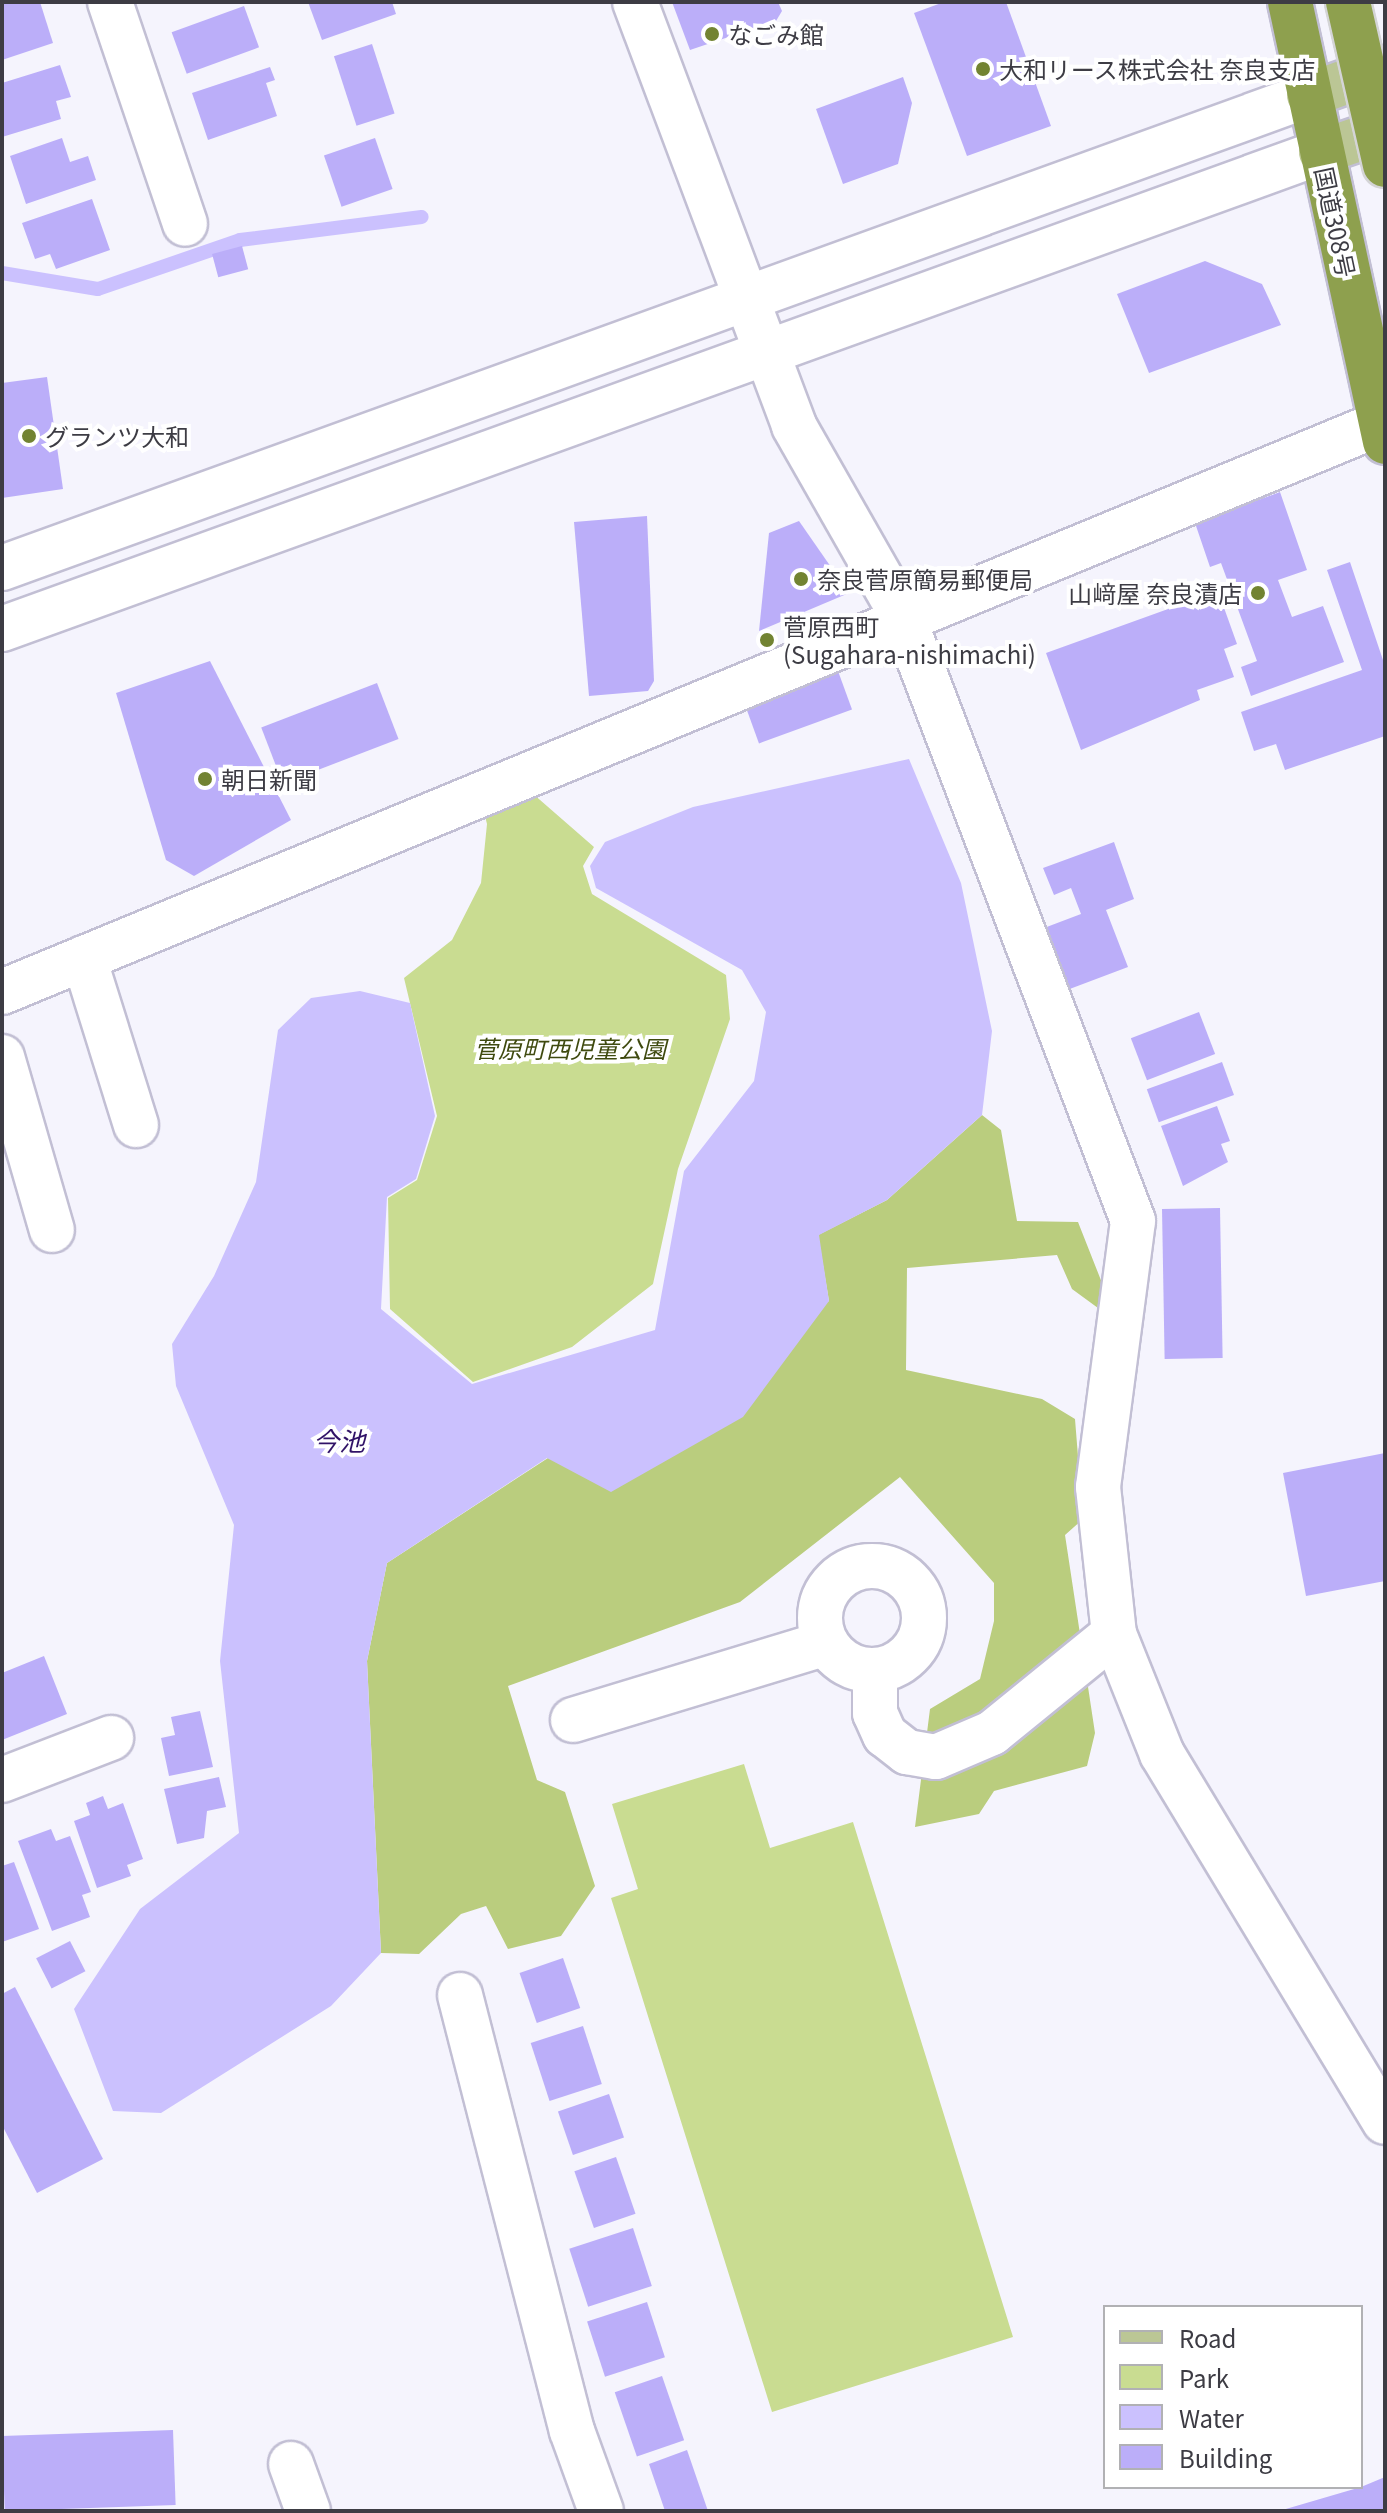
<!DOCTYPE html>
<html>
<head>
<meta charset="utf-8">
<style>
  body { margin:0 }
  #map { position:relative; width:1387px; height:2513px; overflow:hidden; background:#f5f4fd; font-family:Georgia,"Noto Sans JP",serif }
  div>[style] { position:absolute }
  .green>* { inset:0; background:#c9dc91 }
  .forest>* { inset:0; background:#bacd7e }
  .water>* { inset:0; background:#cbc1fe }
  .stream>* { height:14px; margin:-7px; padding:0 7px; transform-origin:7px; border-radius:7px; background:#cbc1fe }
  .building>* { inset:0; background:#bbaef9; transform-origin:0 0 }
  .roads { filter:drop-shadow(2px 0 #c2bfd4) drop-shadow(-2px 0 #c2bfd4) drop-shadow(0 2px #c2bfd4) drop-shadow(0 -2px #c2bfd4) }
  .minor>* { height:44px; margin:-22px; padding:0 22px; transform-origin:22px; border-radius:22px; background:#fff }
  .minor>.ring { margin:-22px; padding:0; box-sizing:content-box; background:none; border:44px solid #fff; border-radius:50% }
  .major>* { height:44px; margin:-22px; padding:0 22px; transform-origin:22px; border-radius:22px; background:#bbc695 }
  .highway>* { height:44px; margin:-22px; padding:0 22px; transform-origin:22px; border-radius:22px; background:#8ea04e }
  .bridges { filter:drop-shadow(2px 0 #d4d4d6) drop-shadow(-2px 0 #d4d4d6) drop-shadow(0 2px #d4d4d6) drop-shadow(0 -2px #d4d4d6) }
  .highway-bridge>* { height:44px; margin:-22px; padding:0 22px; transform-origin:22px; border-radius:22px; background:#8ea04e }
  .dots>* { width:22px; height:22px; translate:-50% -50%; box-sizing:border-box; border:4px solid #fff; border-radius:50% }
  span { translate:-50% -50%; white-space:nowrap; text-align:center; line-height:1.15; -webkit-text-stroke:8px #fff; paint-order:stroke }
  .poi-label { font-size:24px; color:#3d3c44 }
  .left { translate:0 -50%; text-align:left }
  .right { translate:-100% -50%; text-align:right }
  .street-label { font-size:24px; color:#3d3c44 }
  .park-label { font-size:24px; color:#3f4a0f; font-style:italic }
  .water-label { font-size:26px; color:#301267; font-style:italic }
  .frame { position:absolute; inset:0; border:4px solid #3d3c44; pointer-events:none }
  .legend { position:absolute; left:1103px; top:2305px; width:260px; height:184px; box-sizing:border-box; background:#fff; border:2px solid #b1b1b4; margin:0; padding:10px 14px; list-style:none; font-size:24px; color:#3d3c44 }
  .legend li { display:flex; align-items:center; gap:16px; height:40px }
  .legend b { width:40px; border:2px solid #b1b1b4 }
</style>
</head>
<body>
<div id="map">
  <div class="green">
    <i style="clip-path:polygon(524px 786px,594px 847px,583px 866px,592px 894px,726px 975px,730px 1019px,678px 1169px,653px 1284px,572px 1347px,473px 1382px,390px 1309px,388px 1198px,417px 1180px,437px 1116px,404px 978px,452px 940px,481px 883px,487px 824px,481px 800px)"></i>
    <i style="clip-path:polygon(744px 1764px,770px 1848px,853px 1822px,1013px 2337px,772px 2412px,611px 1898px,638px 1889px,612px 1804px)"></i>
  </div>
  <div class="forest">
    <i style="clip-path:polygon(982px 1115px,1001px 1130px,1017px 1221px,1078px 1222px,1106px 1293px,1098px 1308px,1072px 1289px,1057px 1255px,907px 1268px,906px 1370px,1042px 1399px,1075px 1419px,1083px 1519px,1065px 1535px,1095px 1733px,1087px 1766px,994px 1791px,979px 1814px,915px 1827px,930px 1709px,980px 1679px,994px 1621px,994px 1583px,900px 1477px,740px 1602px,508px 1686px,537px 1780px,565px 1792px,595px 1886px,561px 1936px,508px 1949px,486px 1906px,461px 1914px,419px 1954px,381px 1953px,367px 1661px,387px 1563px,548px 1458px,829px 1301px,818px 1235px,887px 1200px)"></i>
  </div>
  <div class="water">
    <i style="clip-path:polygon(909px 759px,961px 883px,992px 1031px,982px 1115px,887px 1200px,819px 1235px,829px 1301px,743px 1417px,611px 1492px,547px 1458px,387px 1563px,367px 1661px,381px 1953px,331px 2006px,161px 2113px,113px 2111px,74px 2009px,140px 1909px,239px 1833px,220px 1661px,234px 1525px,176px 1386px,172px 1344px,214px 1276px,256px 1182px,278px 1030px,311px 998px,360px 991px,410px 1003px,435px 1116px,416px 1179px,387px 1197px,381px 1309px,472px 1384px,655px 1330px,684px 1171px,754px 1081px,766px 1012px,742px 970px,596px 888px,590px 866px,605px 842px,693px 807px)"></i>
  </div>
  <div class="stream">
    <i style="left:2px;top:273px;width:97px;rotate:9.5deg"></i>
    <i style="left:98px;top:289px;width:150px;rotate:-19deg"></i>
    <i style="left:240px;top:240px;width:183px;rotate:-7.2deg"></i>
  </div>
  <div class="building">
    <i style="clip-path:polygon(40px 2px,53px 43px,2px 60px,2px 4px)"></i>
    <i style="clip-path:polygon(308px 2px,392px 2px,396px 14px,322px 40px)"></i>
    <i style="clip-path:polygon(672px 2px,778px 2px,782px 11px,776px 21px,690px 50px)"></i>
    <i style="clip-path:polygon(944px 2px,1006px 2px,1051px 126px,967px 156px,914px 13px)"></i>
    <i style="left:244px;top:6px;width:44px;height:77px;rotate:70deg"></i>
    <i style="left:372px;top:44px;width:73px;height:40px;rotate:72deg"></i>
    <i style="clip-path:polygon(60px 65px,71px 97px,56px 101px,61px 119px,2px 137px,2px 83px)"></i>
    <i style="clip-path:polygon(270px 67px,275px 80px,266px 83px,277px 116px,208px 140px,192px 93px)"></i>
    <i style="clip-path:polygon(903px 77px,912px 103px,898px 164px,843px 184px,816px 109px)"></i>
    <i style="clip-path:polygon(62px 138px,70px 162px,88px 156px,96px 180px,26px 204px,10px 156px)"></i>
    <i style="left:375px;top:138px;width:54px;height:54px;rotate:71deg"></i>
    <i style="clip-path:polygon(92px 199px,110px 250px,56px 269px,50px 254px,35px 259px,22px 223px)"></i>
    <i style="left:242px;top:246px;width:24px;height:31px;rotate:75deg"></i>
    <i style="clip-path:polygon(1205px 261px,1262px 284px,1281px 325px,1149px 373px,1117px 294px)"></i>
    <i style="clip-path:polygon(47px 377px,63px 489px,2px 498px,2px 383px)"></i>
    <i style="clip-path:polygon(1280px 492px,1307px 570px,1278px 580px,1292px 617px,1323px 606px,1344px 662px,1251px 696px,1241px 667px,1257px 661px,1221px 563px,1210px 567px,1195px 523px)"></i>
    <i style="clip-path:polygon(647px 516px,654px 681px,648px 691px,589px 696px,574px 522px)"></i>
    <i style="clip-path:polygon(799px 521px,849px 593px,759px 631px,769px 533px)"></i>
    <i style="clip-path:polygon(1350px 562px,1385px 666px,1385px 736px,1285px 770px,1276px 744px,1254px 751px,1241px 712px,1362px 670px,1327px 570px)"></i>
    <i style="clip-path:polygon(1218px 591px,1237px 644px,1224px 649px,1234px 677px,1197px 690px,1200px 700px,1081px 750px,1046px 653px)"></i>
    <i style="clip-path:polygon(210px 661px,291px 820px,194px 876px,166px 860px,116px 693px)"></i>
    <i style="left:838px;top:671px;width:41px;height:99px;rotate:70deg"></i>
    <i style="left:377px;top:683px;width:60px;height:124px;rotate:69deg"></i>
    <i style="clip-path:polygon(1114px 842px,1134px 899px,1106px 910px,1128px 967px,1067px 990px,1044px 928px,1081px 914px,1071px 888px,1054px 895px,1043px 868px)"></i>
    <i style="left:1199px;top:1012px;width:45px;height:73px;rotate:69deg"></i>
    <i style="left:1222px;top:1062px;width:35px;height:80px;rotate:70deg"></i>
    <i style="clip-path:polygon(1217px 1106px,1230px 1141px,1221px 1144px,1228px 1162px,1183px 1186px,1161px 1126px)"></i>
    <i style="left:1220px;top:1208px;width:150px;height:58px;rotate:89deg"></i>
    <i style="clip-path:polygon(1385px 1453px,1385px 1581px,1306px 1596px,1283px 1473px)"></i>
    <i style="clip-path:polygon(44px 1656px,67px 1714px,2px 1740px,2px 1673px)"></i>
    <i style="clip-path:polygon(200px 1711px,213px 1767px,169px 1776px,161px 1738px,175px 1735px,171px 1717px)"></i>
    <i style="clip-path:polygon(219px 1777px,226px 1807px,207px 1811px,204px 1838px,177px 1844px,164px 1789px)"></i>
    <i style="clip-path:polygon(103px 1796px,108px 1809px,123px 1803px,143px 1859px,127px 1865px,131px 1876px,97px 1888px,74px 1821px,90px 1815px,86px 1803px)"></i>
    <i style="clip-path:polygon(51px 1829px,56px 1841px,70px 1836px,91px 1892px,82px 1895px,90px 1917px,52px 1931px,18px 1841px)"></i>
    <i style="clip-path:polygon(14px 1862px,39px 1929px,2px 1942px,2px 1866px)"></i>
    <i style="left:70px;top:1941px;width:34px;height:38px;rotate:63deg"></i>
    <i style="left:563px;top:1958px;width:53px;height:46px;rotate:71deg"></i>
    <i style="clip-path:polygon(15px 1987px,103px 2159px,37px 2193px,2px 2125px,2px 1994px)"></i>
    <i style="left:583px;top:2026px;width:61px;height:55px;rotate:72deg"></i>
    <i style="left:609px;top:2094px;width:46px;height:54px;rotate:71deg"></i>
    <i style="left:616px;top:2157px;width:60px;height:44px;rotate:71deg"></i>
    <i style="left:633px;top:2228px;width:61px;height:67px;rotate:72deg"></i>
    <i style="left:647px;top:2302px;width:58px;height:63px;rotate:72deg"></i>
    <i style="left:662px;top:2376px;width:68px;height:50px;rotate:71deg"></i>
    <i style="left:173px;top:2430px;width:75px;height:171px;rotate:88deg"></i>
    <i style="clip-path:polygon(687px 2450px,708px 2511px,665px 2511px,649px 2464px)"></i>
    <i style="clip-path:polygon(1385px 2477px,1385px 2511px,1279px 2511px,1361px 2487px)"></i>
  </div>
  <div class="roads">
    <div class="minor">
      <i style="left:110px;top:2px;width:234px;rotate:71.3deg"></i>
      <i style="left:635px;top:2px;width:453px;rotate:69.4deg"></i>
      <i style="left:794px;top:426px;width:220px;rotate:60.3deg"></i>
      <i style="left:903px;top:617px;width:646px;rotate:69.15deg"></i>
      <i style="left:1133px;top:1221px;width:268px;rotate:97.5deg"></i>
      <i style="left:1098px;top:1487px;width:148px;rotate:83.8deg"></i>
      <i style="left:1114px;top:1634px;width:129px;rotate:68.2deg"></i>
      <i style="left:1162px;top:1754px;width:430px;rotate:58.8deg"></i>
      <i style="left:2px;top:568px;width:1390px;rotate:-19.9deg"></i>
      <i style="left:2px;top:629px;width:1403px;rotate:-19.88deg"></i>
      <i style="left:84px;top:958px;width:175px;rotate:72.7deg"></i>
      <i style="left:2px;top:992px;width:1492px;rotate:-22.42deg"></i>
      <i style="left:2px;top:1057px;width:180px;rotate:73.9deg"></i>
      <i class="ring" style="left:820px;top:1566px;width:60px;height:60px"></i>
      <i style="left:875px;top:1671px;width:42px;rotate:90deg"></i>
      <i style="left:875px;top:1713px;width:24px;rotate:66deg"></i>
      <i style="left:885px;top:1735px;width:28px;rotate:38deg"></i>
      <i style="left:907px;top:1752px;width:29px;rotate:10deg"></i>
      <i style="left:936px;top:1757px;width:61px;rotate:-23.2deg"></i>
      <i style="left:992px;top:1733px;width:157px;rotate:-39.1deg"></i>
      <i style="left:573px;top:1720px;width:264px;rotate:-16.9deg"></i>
      <i style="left:2px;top:1780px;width:117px;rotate:-21.1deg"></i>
      <i style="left:460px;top:1995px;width:450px;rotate:75.6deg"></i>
      <i style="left:572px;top:2431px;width:85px;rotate:70.1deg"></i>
      <i style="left:291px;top:2464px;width:50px;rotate:70.1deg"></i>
    </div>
    <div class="major">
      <i style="left:1309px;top:95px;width:81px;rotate:-19.6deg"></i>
      <i style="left:1321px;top:152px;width:68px;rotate:-19deg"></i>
    </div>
    <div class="highway">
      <i style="left:1290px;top:2px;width:450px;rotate:77.8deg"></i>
    </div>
  </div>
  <div class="bridges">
    <div class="highway-bridge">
      <i style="left:1348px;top:2px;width:167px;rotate:77.2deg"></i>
    </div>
  </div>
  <div class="dots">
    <i style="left:712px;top:34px;background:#728332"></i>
    <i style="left:983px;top:69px;background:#728332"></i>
    <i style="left:29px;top:436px;background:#728332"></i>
    <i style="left:801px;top:579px;background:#728332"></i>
    <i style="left:1258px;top:593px;background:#728332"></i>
    <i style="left:767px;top:640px;background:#728332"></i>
    <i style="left:205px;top:779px;background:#728332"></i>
  </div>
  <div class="poi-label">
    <span class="left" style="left:728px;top:34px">なごみ館</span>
    <span class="left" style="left:999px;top:69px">大和リース株式会社 奈良支店</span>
    <span class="left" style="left:45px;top:436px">グランツ大和</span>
    <span class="left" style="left:817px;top:579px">奈良菅原簡易郵便局</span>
    <span class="right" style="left:1242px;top:593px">山﨑屋 奈良漬店</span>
    <span class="left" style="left:783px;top:640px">菅原西町<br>(Sugahara-nishimachi)</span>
    <span class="left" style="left:221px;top:779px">朝日新聞</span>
  </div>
  <div class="street-label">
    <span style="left:1336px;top:222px;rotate:78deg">国道308号</span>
  </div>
  <div class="park-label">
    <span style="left:570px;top:1048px">菅原町西児童公園</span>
  </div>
  <div class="water-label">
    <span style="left:339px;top:1440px">今池</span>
  </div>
  <div class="frame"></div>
  <ul class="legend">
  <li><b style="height:10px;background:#bbc695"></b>Road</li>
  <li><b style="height:22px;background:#c9dc91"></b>Park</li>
  <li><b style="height:22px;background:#cbc1fe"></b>Water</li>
  <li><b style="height:22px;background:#bbaef9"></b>Building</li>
  </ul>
</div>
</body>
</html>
